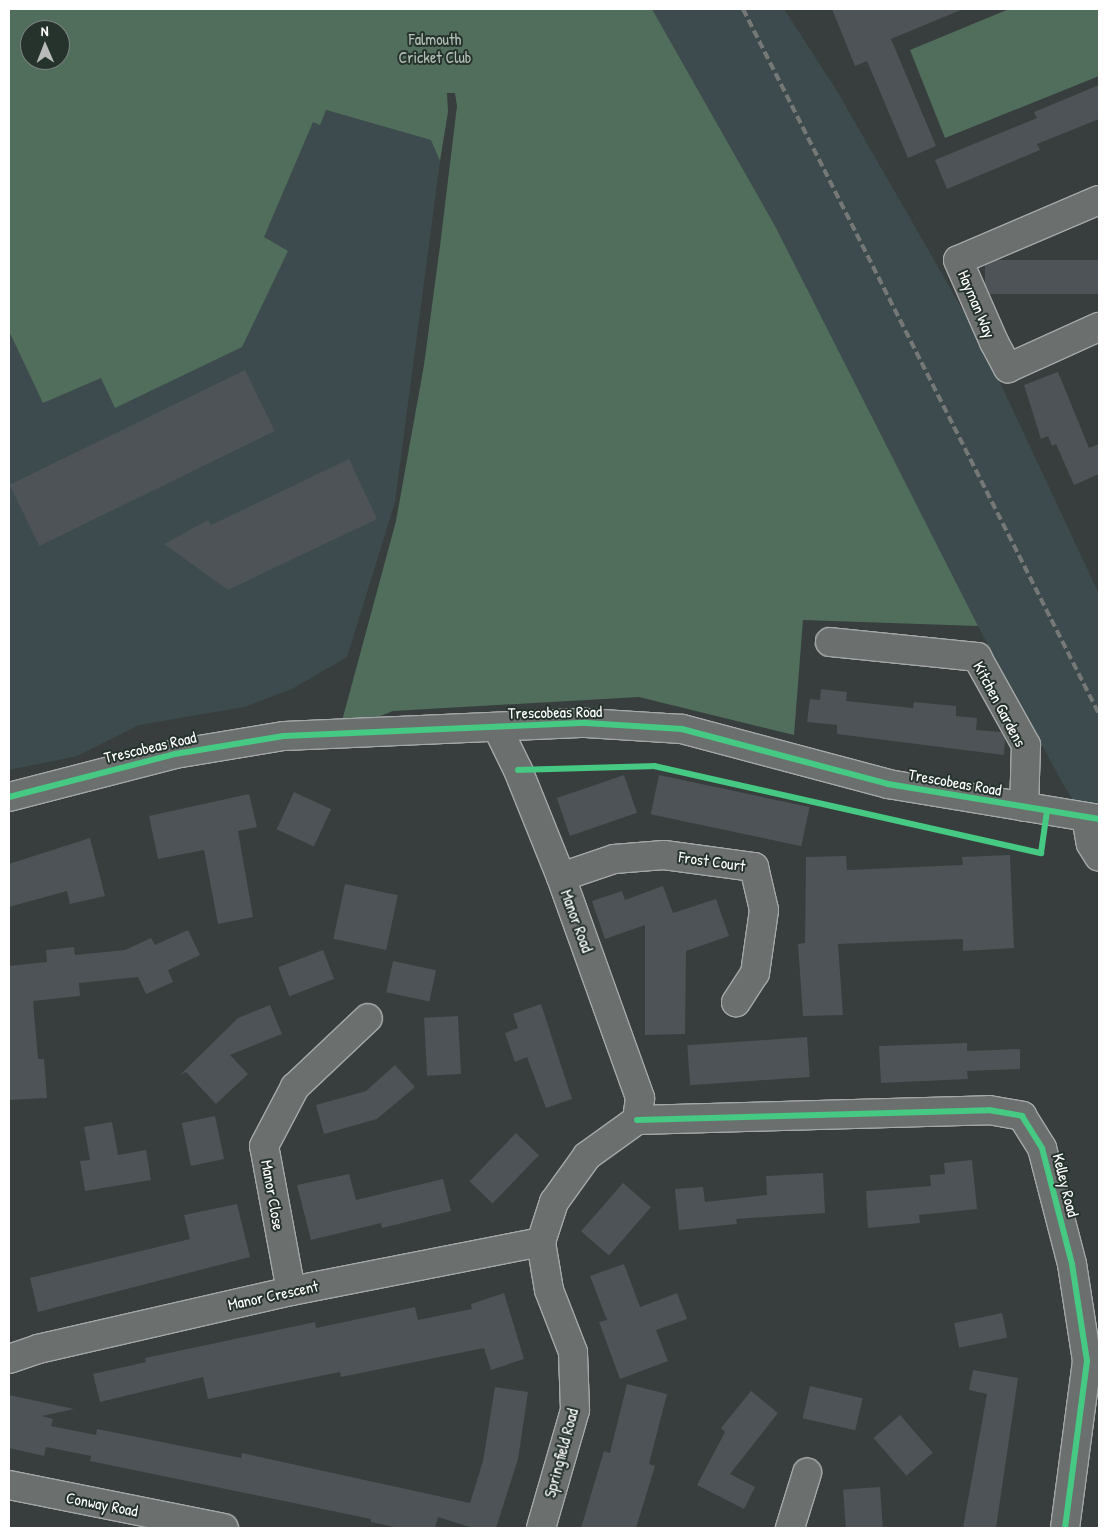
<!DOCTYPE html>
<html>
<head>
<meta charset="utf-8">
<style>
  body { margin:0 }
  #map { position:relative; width:1108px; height:1537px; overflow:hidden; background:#383e3e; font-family:"Patrick Hand",sans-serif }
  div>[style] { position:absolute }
  .built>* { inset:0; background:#3d4b4e }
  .green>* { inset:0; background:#506e5b }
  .building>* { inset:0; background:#4d5356; transform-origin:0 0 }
  .roads { filter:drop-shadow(1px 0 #a5a8a8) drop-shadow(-1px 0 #a5a8a8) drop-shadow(0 1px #a5a8a8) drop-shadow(0 -1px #a5a8a8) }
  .minor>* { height:28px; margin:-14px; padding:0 14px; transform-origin:14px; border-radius:14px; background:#6b6f6e }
  .rail>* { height:4px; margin-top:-2px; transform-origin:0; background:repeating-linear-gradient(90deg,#757877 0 8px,transparent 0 12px) }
  .cycleway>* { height:6px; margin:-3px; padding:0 3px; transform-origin:3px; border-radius:3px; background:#46c982 }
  span { translate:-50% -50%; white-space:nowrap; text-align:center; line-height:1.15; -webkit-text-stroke:4px #26332d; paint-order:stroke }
  .park-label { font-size:16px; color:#b2c1b7 }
  .street-label { font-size:16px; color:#fff }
  .frame { position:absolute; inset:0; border:10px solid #fff; pointer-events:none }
  .north { position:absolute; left:20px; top:20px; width:50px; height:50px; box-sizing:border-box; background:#26332d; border:1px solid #7d8581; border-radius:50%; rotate:359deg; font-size:14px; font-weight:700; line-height:20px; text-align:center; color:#fff }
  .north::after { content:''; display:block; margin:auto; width:18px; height:22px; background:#b9bbbb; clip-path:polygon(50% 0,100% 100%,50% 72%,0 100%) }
</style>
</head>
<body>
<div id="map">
  <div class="built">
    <i style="clip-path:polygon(evenodd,9px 9px,325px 110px,432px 140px,440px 161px,395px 502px,347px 657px,292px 689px,244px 707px,139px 725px,77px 756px,9px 770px,9px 9px,30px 30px,60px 30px,60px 60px,30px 60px,30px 30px)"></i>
    <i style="clip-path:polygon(652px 9px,784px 9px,837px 91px,981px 342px,1099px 594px,1099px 842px,1063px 784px,866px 418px,775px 226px)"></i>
  </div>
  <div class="green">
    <i style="clip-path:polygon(evenodd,9px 9px,652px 9px,775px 226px,978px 626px,803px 620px,794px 735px,639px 697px,393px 711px,339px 732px,396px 521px,424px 365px,440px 246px,457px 106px,455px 93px,447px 93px,448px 112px,440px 161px,431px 140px,326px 110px,320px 125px,313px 122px,264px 237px,288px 251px,242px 347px,115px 408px,101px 378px,43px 403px,9px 331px,9px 9px,30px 30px,60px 30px,60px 60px,30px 60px,30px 30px)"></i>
    <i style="clip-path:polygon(1009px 9px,1099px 9px,1099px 76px,945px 138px,910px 50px)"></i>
  </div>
  <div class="building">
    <i style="clip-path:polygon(832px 9px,963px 9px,891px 39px,936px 146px,908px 158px,867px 61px,855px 66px)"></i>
    <i style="clip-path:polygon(1099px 85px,1099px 119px,1037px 144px,1040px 150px,947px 189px,935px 160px,1037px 118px,1034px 112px)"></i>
    <i style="left:1099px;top:260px;width:34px;height:114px;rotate:90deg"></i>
    <i style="left:245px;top:370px;width:68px;height:262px;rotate:64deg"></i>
    <i style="clip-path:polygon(1058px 372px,1089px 448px,1099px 444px,1099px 474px,1074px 485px,1056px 444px,1052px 446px,1048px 436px,1041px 439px,1024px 385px)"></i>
    <i style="clip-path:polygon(349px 459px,377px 519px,228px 590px,164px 544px,208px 520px,211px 525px)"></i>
    <i style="clip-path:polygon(821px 689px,847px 692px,846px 701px,913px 708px,914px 702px,956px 706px,956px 716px,977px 718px,976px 730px,1001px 732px,1005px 740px,1004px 755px,837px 734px,837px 725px,807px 722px,810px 699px,820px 700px)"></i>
    <i style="left:624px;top:775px;width:40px;height:71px;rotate:71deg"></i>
    <i style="left:659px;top:775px;width:154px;height:40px;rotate:12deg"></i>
    <i style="left:294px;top:792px;width:41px;height:41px;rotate:25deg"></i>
    <i style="clip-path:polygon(249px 794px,257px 827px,238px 831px,253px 917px,218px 924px,204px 850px,158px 859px,149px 816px)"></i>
    <i style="clip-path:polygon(90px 838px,105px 896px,70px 904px,67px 891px,9px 907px,9px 864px)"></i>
    <i style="clip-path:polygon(1010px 855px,1014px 948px,963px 951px,963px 939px,838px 944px,843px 1015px,803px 1016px,798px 944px,805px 943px,806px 857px,846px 856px,847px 870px,963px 865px,962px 857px)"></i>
    <i style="left:345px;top:884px;width:54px;height:56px;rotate:12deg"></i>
    <i style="clip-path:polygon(663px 886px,673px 913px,716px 899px,729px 936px,686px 951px,685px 1034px,645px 1035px,645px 925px,605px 939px,592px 901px,622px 891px,625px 900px)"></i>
    <i style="clip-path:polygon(188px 930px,200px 955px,168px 970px,173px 982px,146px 994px,138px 977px,79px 983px,80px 996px,33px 1001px,38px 1059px,44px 1059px,47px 1098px,9px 1100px,9px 966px,47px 962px,46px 950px,74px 947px,75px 955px,125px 950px,151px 938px,155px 945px)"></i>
    <i style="left:323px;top:950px;width:31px;height:48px;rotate:69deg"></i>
    <i style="left:393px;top:961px;width:44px;height:32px;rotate:12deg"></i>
    <i style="clip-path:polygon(541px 1004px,572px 1099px,546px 1108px,527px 1057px,515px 1062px,505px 1033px,518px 1028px,513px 1014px)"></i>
    <i style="clip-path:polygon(270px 1005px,282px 1034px,230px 1055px,248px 1074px,216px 1104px,186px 1072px,180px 1075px,238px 1018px)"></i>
    <i style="left:458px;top:1016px;width:58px;height:34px;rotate:87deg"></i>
    <i style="left:807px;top:1037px;width:40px;height:120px;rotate:86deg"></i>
    <i style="clip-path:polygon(967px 1043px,967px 1051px,1020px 1049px,1020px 1069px,967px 1071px,968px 1079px,881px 1083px,879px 1046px)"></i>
    <i style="clip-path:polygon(395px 1065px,415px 1087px,377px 1119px,324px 1134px,316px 1105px,366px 1091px)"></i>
    <i style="left:215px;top:1116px;width:44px;height:34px;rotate:78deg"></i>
    <i style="clip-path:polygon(112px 1122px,118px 1155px,146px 1150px,151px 1180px,85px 1191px,80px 1161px,90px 1160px,84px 1127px)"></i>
    <i style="left:516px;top:1133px;width:32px;height:67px;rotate:44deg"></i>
    <i style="clip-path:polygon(972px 1160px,977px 1209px,919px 1215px,920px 1223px,868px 1228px,866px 1191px,931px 1186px,930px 1175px,945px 1174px,944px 1163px)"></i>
    <i style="clip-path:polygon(823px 1173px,825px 1213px,736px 1219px,737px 1224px,679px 1230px,675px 1189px,703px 1187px,705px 1202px,767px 1195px,766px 1176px)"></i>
    <i style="clip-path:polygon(349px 1174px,356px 1200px,443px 1179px,451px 1211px,382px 1228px,381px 1223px,311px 1240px,297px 1185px)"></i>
    <i style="left:623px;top:1183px;width:37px;height:64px;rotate:41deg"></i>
    <i style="clip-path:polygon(237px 1204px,250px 1257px,38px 1312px,30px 1278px,190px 1239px,184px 1215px)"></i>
    <i style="clip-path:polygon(624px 1264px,640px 1307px,677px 1293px,687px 1319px,656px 1330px,668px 1361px,620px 1379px,599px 1322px,607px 1320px,590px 1276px)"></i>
    <i style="clip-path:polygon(504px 1293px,524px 1359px,491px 1370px,484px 1348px,341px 1377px,340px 1372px,208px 1399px,203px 1377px,100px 1402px,93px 1374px,146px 1362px,145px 1358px,315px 1322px,316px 1328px,415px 1307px,418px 1320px,472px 1309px,471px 1304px)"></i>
    <i style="left:1002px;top:1313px;width:25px;height:49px;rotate:78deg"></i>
    <i style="clip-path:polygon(973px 1370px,1018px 1378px,996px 1528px,963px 1528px,987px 1394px,969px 1390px)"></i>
    <i style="clip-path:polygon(627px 1384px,667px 1394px,649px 1464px,655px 1466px,636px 1528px,581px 1528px,604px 1451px,610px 1453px)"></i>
    <i style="left:810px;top:1386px;width:54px;height:33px;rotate:13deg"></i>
    <i style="clip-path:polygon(495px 1387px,528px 1392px,518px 1459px,496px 1528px,473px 1528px,438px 1517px,435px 1528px,399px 1528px,371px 1522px,371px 1519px,90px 1461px,91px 1456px,46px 1447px,44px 1456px,9px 1448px,9px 1395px,74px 1409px,42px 1416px,53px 1419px,51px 1426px,96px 1435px,97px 1429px,241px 1458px,242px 1453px,470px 1503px,483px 1461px)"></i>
    <i style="clip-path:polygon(751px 1391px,778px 1413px,730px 1474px,755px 1487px,744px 1509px,697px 1485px,725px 1432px,721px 1428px)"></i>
    <i style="left:900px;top:1415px;width:50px;height:35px;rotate:49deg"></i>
    <i style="left:880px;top:1487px;width:41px;height:37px;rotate:86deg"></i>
  </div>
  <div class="roads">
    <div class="minor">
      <i style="left:1099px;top:200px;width:153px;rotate:156.9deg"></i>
      <i style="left:958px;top:260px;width:90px;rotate:66.3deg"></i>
      <i style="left:994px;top:342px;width:30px;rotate:62deg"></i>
      <i style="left:1008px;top:368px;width:100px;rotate:-24.3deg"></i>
      <i style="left:830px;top:642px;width:148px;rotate:5.8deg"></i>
      <i style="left:977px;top:657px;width:101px;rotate:60.9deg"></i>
      <i style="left:1026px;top:745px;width:62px;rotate:91.8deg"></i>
      <i style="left:497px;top:727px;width:48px;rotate:64deg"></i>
      <i style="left:518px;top:770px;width:115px;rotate:68.1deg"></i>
      <i style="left:561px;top:877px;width:235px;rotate:70.3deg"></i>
      <i style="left:640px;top:1098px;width:22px;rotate:98deg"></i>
      <i style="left:9px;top:797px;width:171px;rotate:-14.5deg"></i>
      <i style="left:175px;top:754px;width:110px;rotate:-9.4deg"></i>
      <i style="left:284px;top:736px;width:302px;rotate:-2.5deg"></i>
      <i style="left:586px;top:723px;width:96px;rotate:3.6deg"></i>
      <i style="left:682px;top:729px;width:213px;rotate:14.9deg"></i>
      <i style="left:888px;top:784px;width:214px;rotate:9.4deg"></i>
      <i style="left:1086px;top:817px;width:27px;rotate:80deg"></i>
      <i style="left:1091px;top:844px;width:15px;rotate:58deg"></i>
      <i style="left:561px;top:877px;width:56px;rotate:-18.8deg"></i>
      <i style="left:614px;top:859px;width:50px;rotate:-4.6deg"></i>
      <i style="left:664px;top:855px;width:91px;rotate:7.6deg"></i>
      <i style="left:754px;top:867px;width:44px;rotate:76.9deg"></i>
      <i style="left:764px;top:910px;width:64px;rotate:98.1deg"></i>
      <i style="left:755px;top:973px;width:35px;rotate:123deg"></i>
      <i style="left:637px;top:1120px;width:352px;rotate:-1.6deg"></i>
      <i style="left:989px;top:1110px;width:34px;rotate:10deg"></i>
      <i style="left:1022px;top:1116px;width:38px;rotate:58deg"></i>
      <i style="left:1042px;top:1148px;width:120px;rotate:75.5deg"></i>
      <i style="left:1072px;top:1264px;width:98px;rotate:81.2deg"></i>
      <i style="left:1087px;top:1361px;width:168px;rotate:97.5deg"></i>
      <i style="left:291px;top:1291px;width:147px;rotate:-100.5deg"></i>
      <i style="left:264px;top:1146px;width:67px;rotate:-62.3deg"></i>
      <i style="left:295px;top:1087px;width:100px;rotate:-43.4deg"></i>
      <i style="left:9px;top:1359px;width:31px;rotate:-19deg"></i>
      <i style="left:38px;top:1349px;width:260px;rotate:-12.9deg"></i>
      <i style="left:291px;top:1291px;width:255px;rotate:-11.1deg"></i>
      <i style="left:9px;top:1485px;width:219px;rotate:11.3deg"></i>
      <i style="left:541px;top:1528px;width:123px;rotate:-73.9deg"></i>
      <i style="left:575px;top:1410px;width:58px;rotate:-92deg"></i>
      <i style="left:573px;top:1352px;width:66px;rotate:-111.2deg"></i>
      <i style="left:549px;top:1290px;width:49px;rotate:-99.5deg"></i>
      <i style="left:541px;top:1242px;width:42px;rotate:-72deg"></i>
      <i style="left:554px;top:1202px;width:57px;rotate:-54.3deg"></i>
      <i style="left:587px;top:1156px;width:62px;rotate:-35.8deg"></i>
      <i style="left:790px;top:1528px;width:58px;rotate:-72.8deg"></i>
    </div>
  </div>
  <div class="rail">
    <i style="left:743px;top:9px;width:790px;rotate:63.21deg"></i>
  </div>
  <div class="cycleway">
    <i style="left:518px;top:770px;width:136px;rotate:-1.7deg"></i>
    <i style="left:654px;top:766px;width:397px;rotate:12.7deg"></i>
    <i style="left:1041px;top:853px;width:42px;rotate:-81.9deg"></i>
    <i style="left:9px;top:797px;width:171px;rotate:-14.5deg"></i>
    <i style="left:175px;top:754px;width:110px;rotate:-9.4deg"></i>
    <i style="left:284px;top:736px;width:302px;rotate:-2.5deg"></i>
    <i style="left:586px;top:723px;width:96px;rotate:3.6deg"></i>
    <i style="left:682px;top:729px;width:213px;rotate:14.9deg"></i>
    <i style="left:888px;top:784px;width:214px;rotate:9.4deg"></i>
    <i style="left:637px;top:1120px;width:352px;rotate:-1.6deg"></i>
    <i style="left:989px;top:1110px;width:34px;rotate:10deg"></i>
    <i style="left:1022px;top:1116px;width:38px;rotate:58deg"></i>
    <i style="left:1042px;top:1148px;width:120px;rotate:75.5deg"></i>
    <i style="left:1072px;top:1264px;width:98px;rotate:81.2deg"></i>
    <i style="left:1087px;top:1361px;width:168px;rotate:97.5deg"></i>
  </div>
  <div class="park-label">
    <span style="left:435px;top:48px">Falmouth<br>Cricket Club</span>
  </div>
  <div class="street-label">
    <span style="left:977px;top:304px;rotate:67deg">Hayman Way</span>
    <span style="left:1000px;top:704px;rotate:62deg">Kitchen Gardens</span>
    <span style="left:555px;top:712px;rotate:-1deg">Trescobeas Road</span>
    <span style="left:150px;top:747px;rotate:-13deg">Trescobeas Road</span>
    <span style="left:955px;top:782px;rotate:10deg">Trescobeas Road</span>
    <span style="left:712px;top:861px;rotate:8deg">Frost Court</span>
    <span style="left:577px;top:921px;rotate:70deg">Manor Road</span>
    <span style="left:1066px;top:1185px;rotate:76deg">Kelley Road</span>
    <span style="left:273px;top:1195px;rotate:80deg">Manor Close</span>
    <span style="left:273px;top:1295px;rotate:-12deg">Manor Crescent</span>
    <span style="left:561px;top:1453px;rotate:-75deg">Springfield Road</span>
    <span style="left:102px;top:1504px;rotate:11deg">Conway Road</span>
  </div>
  <div class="frame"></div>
  <div class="north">N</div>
</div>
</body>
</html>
